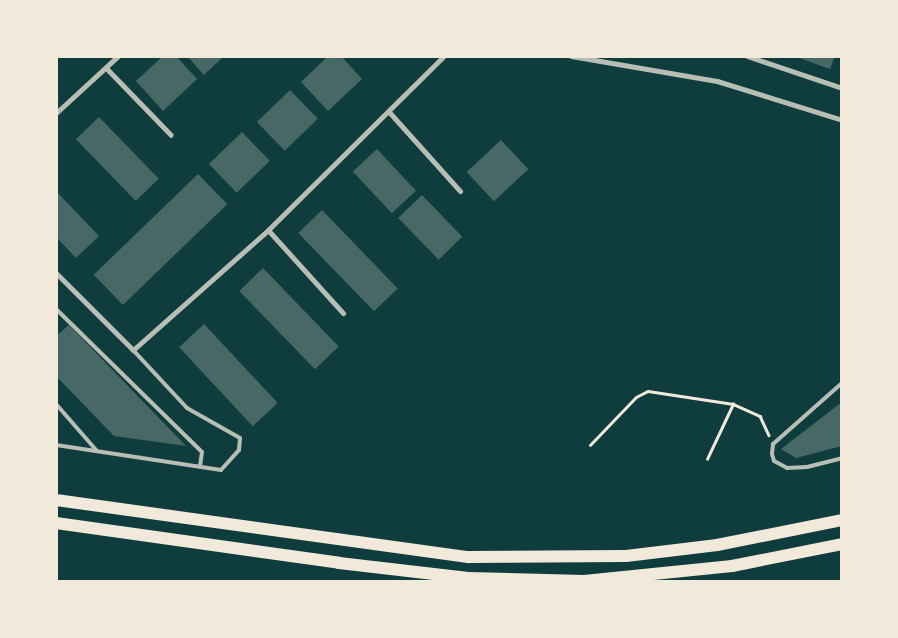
<!DOCTYPE html>
<html>
<head>
<meta charset="utf-8">
<style>
  body { margin:0 }
  #map { position:relative; width:898px; height:638px; overflow:hidden; background:#0f3d3e; font-family:Merriweather,serif }
  div>[style] { position:absolute }
  .building>* { inset:0; background:#486865; transform-origin:0 0 }
  .path>* { height:2.5px; margin:-1.25px; padding:0 1.25px; transform-origin:1.25px; border-radius:1.25px; background:#f1e9da }
  .service>* { height:4px; margin:-2px; padding:0 2px; transform-origin:2px; border-radius:2px; background:#b8beb3 }
  .minor>* { height:5px; margin:-2.5px; padding:0 2.5px; transform-origin:2.5px; border-radius:2.5px; background:#b8beb3 }
  .trunk>* { height:12px; margin:-6px; padding:0 6px; transform-origin:6px; border-radius:6px; background:#f1e9da }
  span { translate:-50% -50%; white-space:nowrap; text-align:center; line-height:1.15; -webkit-text-stroke:5px #f1e9da; paint-order:stroke }
  .frame { position:absolute; inset:0; border:58px solid #f1e9da; pointer-events:none }
</style>
</head>
<body>
<div id="map">
  <div class="building">
    <i style="clip-path:polygon(163px 56px,176px 56px,197px 79px,163px 111px,136px 81px)"></i>
    <i style="clip-path:polygon(187px 56px,224px 56px,204px 75px)"></i>
    <i style="clip-path:polygon(328px 56px,341px 56px,362px 79px,328px 111px,301px 82px)"></i>
    <i style="clip-path:polygon(794px 56px,835px 56px,830px 69px)"></i>
    <i style="left:290px;top:90px;width:40px;height:46px;rotate:46deg"></i>
    <i style="left:99px;top:117px;width:86px;height:32px;rotate:46deg"></i>
    <i style="left:242px;top:132px;width:40px;height:46px;rotate:46deg"></i>
    <i style="left:501px;top:140px;width:40px;height:47px;rotate:47deg"></i>
    <i style="left:377px;top:149px;width:57px;height:33px;rotate:47deg"></i>
    <i style="left:198px;top:174px;width:42px;height:145px;rotate:46deg"></i>
    <i style="clip-path:polygon(56px 191px,99px 236px,76px 258px,56px 237px)"></i>
    <i style="left:422px;top:195px;width:58px;height:33px;rotate:46deg"></i>
    <i style="left:322px;top:210px;width:109px;height:33px;rotate:46deg"></i>
    <i style="left:263px;top:268px;width:109px;height:33px;rotate:46deg"></i>
    <i style="left:204px;top:324px;width:108px;height:34px;rotate:47deg"></i>
    <i style="clip-path:polygon(69px 325px,186px 446px,114px 436px,56px 376px,56px 336px)"></i>
    <i style="clip-path:polygon(842px 402px,842px 446px,796px 458px,781px 449px)"></i>
  </div>
  <div class="path">
    <i style="left:590px;top:445px;width:66px;rotate:-46.2deg"></i>
    <i style="left:636px;top:397px;width:13px;rotate:-27deg"></i>
    <i style="left:648px;top:391px;width:86px;rotate:8.7deg"></i>
    <i style="left:733px;top:404px;width:30px;rotate:24deg"></i>
    <i style="left:760px;top:416px;width:21px;rotate:65deg"></i>
    <i style="left:707px;top:459px;width:61px;rotate:-64.7deg"></i>
  </div>
  <div class="service">
    <i style="left:56px;top:309px;width:204px;rotate:44.4deg"></i>
    <i style="left:202px;top:452px;width:15px;rotate:98deg"></i>
    <i style="left:842px;top:383px;width:92px;rotate:138.5deg"></i>
    <i style="left:773px;top:444px;width:10px;rotate:96deg"></i>
    <i style="left:772px;top:454px;width:7px;rotate:74deg"></i>
    <i style="left:774px;top:461px;width:15px;rotate:28deg"></i>
    <i style="left:787px;top:468px;width:20px;rotate:-3deg"></i>
    <i style="left:807px;top:467px;width:36px;rotate:-14deg"></i>
    <i style="left:56px;top:404px;width:62px;rotate:48.9deg"></i>
    <i style="left:56px;top:445px;width:167px;rotate:8.6deg"></i>
    <i style="left:221px;top:470px;width:27px;rotate:-48deg"></i>
    <i style="left:239px;top:450px;width:12px;rotate:-85deg"></i>
    <i style="left:240px;top:438px;width:61px;rotate:-150.5deg"></i>
    <i style="left:187px;top:408px;width:79px;rotate:-133deg"></i>
  </div>
  <div class="minor">
    <i style="left:571px;top:56px;width:148px;rotate:9.7deg"></i>
    <i style="left:717px;top:81px;width:131px;rotate:17.3deg"></i>
    <i style="left:747px;top:56px;width:100px;rotate:18.6deg"></i>
    <i style="left:106px;top:68px;width:93px;rotate:45.9deg"></i>
    <i style="left:56px;top:113px;width:84px;rotate:-42.6deg"></i>
    <i style="left:390px;top:113px;width:105px;rotate:48.1deg"></i>
    <i style="left:268px;top:230px;width:112px;rotate:47.9deg"></i>
    <i style="left:56px;top:273px;width:109px;rotate:45deg"></i>
    <i style="left:133px;top:350px;width:181px;rotate:-41.6deg"></i>
    <i style="left:268px;top:230px;width:247px;rotate:-44.7deg"></i>
  </div>
  <div class="trunk">
    <i style="left:56px;top:500px;width:416px;rotate:7.9deg"></i>
    <i style="left:468px;top:557px;width:158px;rotate:-0.4deg"></i>
    <i style="left:626px;top:556px;width:92px;rotate:-6.9deg"></i>
    <i style="left:717px;top:545px;width:127px;rotate:-11.3deg"></i>
    <i style="left:56px;top:523px;width:286px;rotate:8deg"></i>
    <i style="left:339px;top:563px;width:130px;rotate:6.6deg"></i>
    <i style="left:468px;top:578px;width:116px;rotate:1.5deg"></i>
    <i style="left:584px;top:581px;width:149px;rotate:-5.8deg"></i>
    <i style="left:732px;top:566px;width:112px;rotate:-11.3deg"></i>
  </div>
  <div class="frame"></div>
</div>
</body>
</html>
